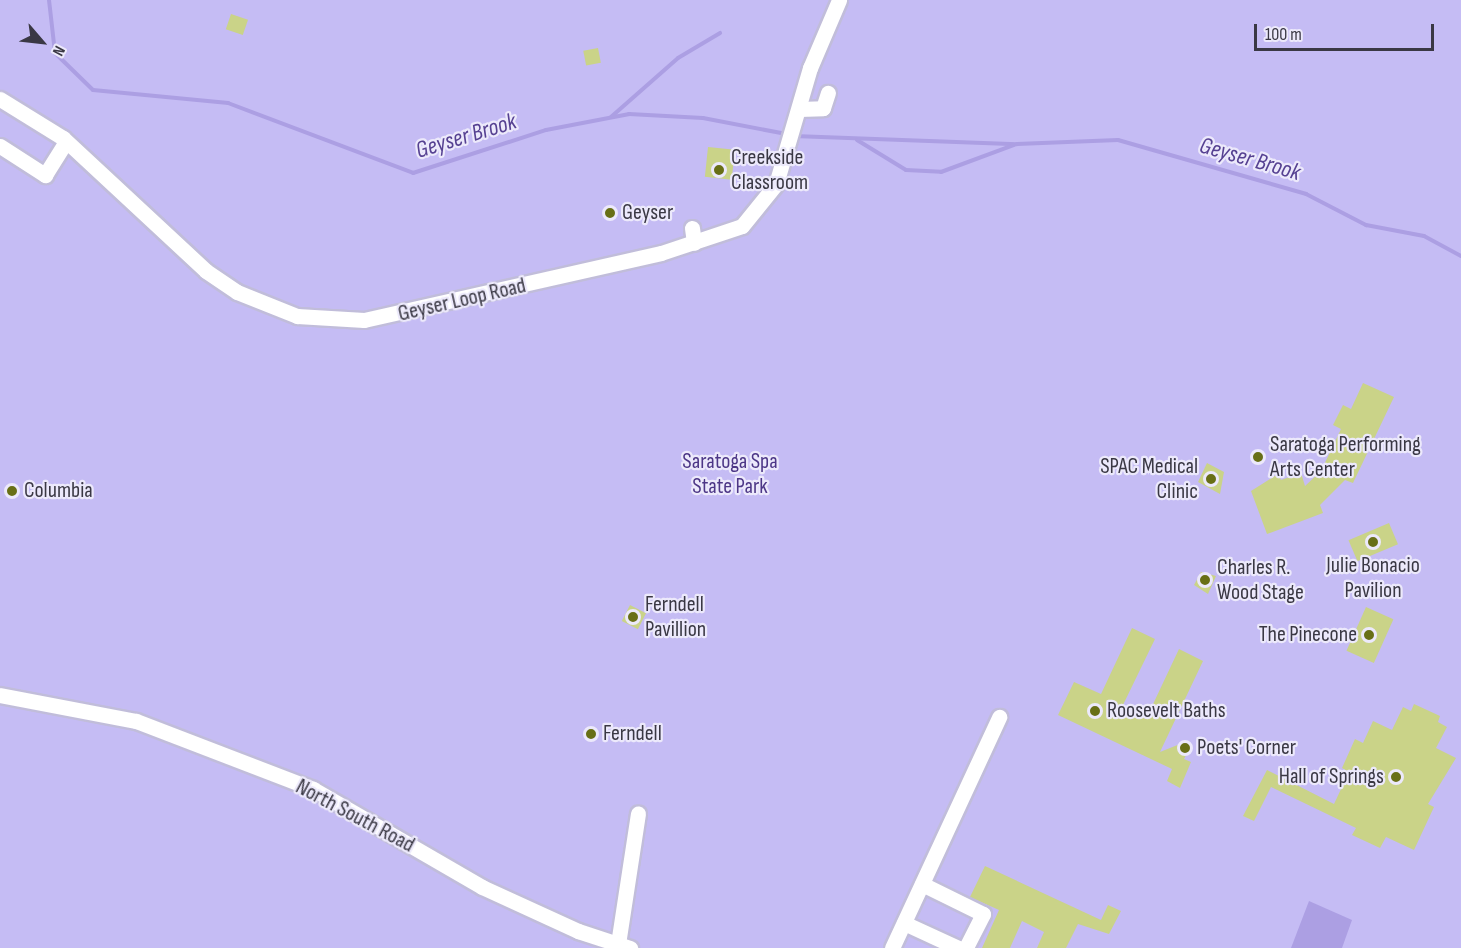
<!DOCTYPE html>
<html>
<head>
<meta charset="utf-8">
<style>
  body { margin:0 }
  #map { position:relative; width:1461px; height:948px; overflow:hidden; background:#ece9fb; font-family:"Sofia Sans Condensed",sans-serif }
  div>[style] { position:absolute }
  .green>* { inset:0; background:#c5bcf4; transform-origin:0 0 }
  .water>* { inset:0; background:#ac9fe3 }
  .stream>* { height:4px; margin:-2px; padding:0 2px; transform-origin:2px; border-radius:2px; background:#ac9fe3 }
  .building>* { inset:0; background:#cad388; transform-origin:0 0 }
  .roads { filter:drop-shadow(2px 0 #c1bdda) drop-shadow(-2px 0 #c1bdda) drop-shadow(0 2px #c1bdda) drop-shadow(0 -2px #c1bdda) }
  .minor>* { height:15px; margin:-7.5px; padding:0 7.5px; transform-origin:7.5px; border-radius:7.5px; background:#fff }
  .dots>* { width:16px; height:16px; translate:-50% -50%; box-sizing:border-box; border:3px solid #ece9fb; border-radius:50% }
  span { translate:-50% -50%; white-space:nowrap; text-align:center; line-height:1.15; -webkit-text-stroke:4.5px #ece9fb; paint-order:stroke }
  .poi-label { font-size:22px; color:#3a3844 }
  .left { translate:0 -50%; text-align:left }
  .right { translate:-100% -50%; text-align:right }
  .street-label { font-size:22px; color:#3a3844 }
  .park-label { font-size:22px; color:#4d3787 }
  .water-label { font-size:24px; color:#564192; font-style:italic }
  .north { position:absolute; left:12px; top:12px; width:60px; height:60px; -webkit-text-stroke:4px #ece9fb; paint-order:stroke; rotate:118deg; font-size:16px; font-weight:700; line-height:24px; text-align:center; color:#3a3844 }
  .north::after { content:''; display:block; margin:auto; width:21px; height:27px; background:#3a3844; clip-path:polygon(50% 0,100% 100%,50% 72%,0 100%) }
  .scale { position:absolute; left:1254px; top:24px; width:180px; height:27px; box-sizing:border-box; border:3px solid #3a3844; border-top:0; padding-left:8px; font-size:18px; line-height:21px; white-space:nowrap; color:#3a3844; -webkit-text-stroke:4px #ece9fb; paint-order:stroke }
</style>
</head>
<body>
<div id="map">
  <div class="green">
    <i style="left:0;top:0;width:1461px;height:948px"></i>
  </div>
  <div class="water">
    <i style="clip-path:polygon(1309px 901px,1352px 920px,1342px 948px,1291px 948px)"></i>
  </div>
  <div class="stream">
    <i style="left:49px;top:0;width:53px;rotate:83.5deg"></i>
    <i style="left:55px;top:53px;width:53px;rotate:44.2deg"></i>
    <i style="left:93px;top:90px;width:136px;rotate:5.5deg"></i>
    <i style="left:228px;top:103px;width:198px;rotate:20.7deg"></i>
    <i style="left:413px;top:173px;width:140px;rotate:-17.9deg"></i>
    <i style="left:546px;top:130px;width:85px;rotate:-10.9deg"></i>
    <i style="left:629px;top:114px;width:74px;rotate:3.1deg"></i>
    <i style="left:703px;top:118px;width:85px;rotate:10.9deg"></i>
    <i style="left:611px;top:117px;width:89px;rotate:-41.4deg"></i>
    <i style="left:678px;top:58px;width:49px;rotate:-30.8deg"></i>
    <i style="left:794px;top:136px;width:223px;rotate:2.1deg"></i>
    <i style="left:1017px;top:144px;width:101px;rotate:-2.3deg"></i>
    <i style="left:1118px;top:140px;width:196px;rotate:16deg"></i>
    <i style="left:1306px;top:194px;width:68px;rotate:27.3deg"></i>
    <i style="left:1366px;top:225px;width:59px;rotate:10.7deg"></i>
    <i style="left:1424px;top:236px;width:42px;rotate:28.4deg"></i>
    <i style="left:857px;top:140px;width:57px;rotate:31.5deg"></i>
    <i style="left:906px;top:170px;width:35px;rotate:3deg"></i>
    <i style="left:941px;top:172px;width:78px;rotate:-20.3deg"></i>
  </div>
  <div class="building">
    <i style="left:231px;top:14px;width:18px;height:16px;rotate:19deg"></i>
    <i style="left:598px;top:48px;width:15px;height:15px;rotate:79deg"></i>
    <i style="left:708px;top:147px;width:27px;height:30px;rotate:6deg"></i>
    <i style="clip-path:polygon(1363px 383px,1394px 397px,1353px 483px,1345px 480px,1320px 505px,1323px 513px,1267px 534px,1251px 491px,1278px 474px,1281px 480px,1301px 473px,1305px 486px,1321px 471px,1341px 429px,1333px 425px,1343px 405px,1351px 409px)"></i>
    <i style="clip-path:polygon(1207px 463px,1224px 472px,1220px 494px,1198px 482px)"></i>
    <i style="left:1389px;top:523px;width:23px;height:44px;rotate:67deg"></i>
    <i style="clip-path:polygon(1201px 572px,1216px 576px,1208px 594px,1194px 585px)"></i>
    <i style="left:630px;top:605px;width:18px;height:18px;rotate:27deg"></i>
    <i style="left:1366px;top:607px;width:30px;height:48px;rotate:24deg"></i>
    <i style="clip-path:polygon(1132px 628px,1155px 639px,1122px 707px,1146px 719px,1179px 649px,1203px 661px,1160px 752px,1185px 742px,1191px 746px,1184px 759px,1191px 762px,1180px 788px,1167px 781px,1172px 769px,1058px 715px,1074px 682px,1101px 694px)"></i>
    <i style="clip-path:polygon(1414px 704px,1440px 716px,1438px 722px,1447px 727px,1436px 748px,1456px 758px,1428px 804px,1434px 807px,1414px 850px,1386px 837px,1380px 848px,1352px 835px,1356px 828px,1271px 787px,1254px 821px,1243px 816px,1267px 770px,1334px 804px,1349px 772px,1342px 768px,1355px 739px,1363px 743px,1373px 721px,1392px 730px,1403px 707px,1411px 711px)"></i>
    <i style="clip-path:polygon(985px 866px,1101px 920px,1108px 905px,1121px 911px,1109px 934px,1078px 924px,1066px 948px,1037px 948px,1044px 932px,1022px 921px,1010px 948px,982px 948px,999px 910px,970px 897px)"></i>
  </div>
  <div class="roads">
    <div class="minor">
      <i style="left:0;top:99px;width:74px;rotate:31.8deg"></i>
      <i style="left:63px;top:138px;width:195px;rotate:42.9deg"></i>
      <i style="left:206px;top:271px;width:37px;rotate:34deg"></i>
      <i style="left:237px;top:292px;width:65px;rotate:21.8deg"></i>
      <i style="left:297px;top:316px;width:67px;rotate:3.4deg"></i>
      <i style="left:364px;top:320px;width:304px;rotate:-12.7deg"></i>
      <i style="left:661px;top:253px;width:85px;rotate:-18.4deg"></i>
      <i style="left:742px;top:226px;width:54px;rotate:-51deg"></i>
      <i style="left:776px;top:184px;width:121px;rotate:-73.7deg"></i>
      <i style="left:810px;top:68px;width:74px;rotate:-66.9deg"></i>
      <i style="left:799px;top:109px;width:24px;rotate:-2deg"></i>
      <i style="left:823px;top:108px;width:16px;rotate:-72deg"></i>
      <i style="left:0;top:146px;width:54px;rotate:32.8deg"></i>
      <i style="left:45px;top:175px;width:39px;rotate:-58deg"></i>
      <i style="left:692px;top:228px;width:15px;rotate:82deg"></i>
      <i style="left:0;top:695px;width:138px;rotate:10.8deg"></i>
      <i style="left:136px;top:721px;width:190px;rotate:21deg"></i>
      <i style="left:313px;top:789px;width:195px;rotate:30.1deg"></i>
      <i style="left:482px;top:887px;width:106px;rotate:24.6deg"></i>
      <i style="left:578px;top:931px;width:55px;rotate:18.1deg"></i>
      <i style="left:922px;top:884px;width:68px;rotate:26.2deg"></i>
      <i style="left:983px;top:914px;width:38px;rotate:117deg"></i>
      <i style="left:904px;top:923px;width:60px;rotate:24.8deg"></i>
      <i style="left:618px;top:944px;width:132px;rotate:-81.3deg"></i>
      <i style="left:892px;top:948px;width:255px;rotate:-65.1deg"></i>
    </div>
  </div>
  <div class="dots">
    <i style="left:719px;top:170px;background:#686f16"></i>
    <i style="left:610px;top:213px;background:#686f16"></i>
    <i style="left:1258px;top:457px;background:#686f16"></i>
    <i style="left:1211px;top:479px;background:#686f16"></i>
    <i style="left:12px;top:491px;background:#686f16"></i>
    <i style="left:1373px;top:542px;background:#686f16"></i>
    <i style="left:1205px;top:580px;background:#686f16"></i>
    <i style="left:633px;top:617px;background:#686f16"></i>
    <i style="left:1369px;top:635px;background:#686f16"></i>
    <i style="left:1095px;top:711px;background:#686f16"></i>
    <i style="left:591px;top:734px;background:#686f16"></i>
    <i style="left:1185px;top:748px;background:#686f16"></i>
    <i style="left:1396px;top:777px;background:#686f16"></i>
  </div>
  <div class="poi-label">
    <span class="left" style="left:731px;top:170px">Creekside<br>Classroom</span>
    <span class="left" style="left:622px;top:213px">Geyser</span>
    <span class="left" style="left:1270px;top:457px">Saratoga Performing<br>Arts Center</span>
    <span class="right" style="left:1198px;top:479px">SPAC Medical<br>Clinic</span>
    <span class="left" style="left:24px;top:491px">Columbia</span>
    <span style="left:1373px;top:578px">Julie Bonacio<br>Pavilion</span>
    <span class="left" style="left:1217px;top:580px">Charles R.<br>Wood Stage</span>
    <span class="left" style="left:645px;top:617px">Ferndell<br>Pavillion</span>
    <span class="right" style="left:1357px;top:635px">The Pinecone</span>
    <span class="left" style="left:1107px;top:711px">Roosevelt Baths</span>
    <span class="left" style="left:603px;top:734px">Ferndell</span>
    <span class="left" style="left:1197px;top:748px">Poets' Corner</span>
    <span class="right" style="left:1384px;top:777px">Hall of Springs</span>
  </div>
  <div class="street-label">
    <span style="left:462px;top:300px;rotate:-13deg">Geyser Loop Road</span>
    <span style="left:355px;top:816px;rotate:28deg">North South Road</span>
  </div>
  <div class="park-label">
    <span style="left:730px;top:474px">Saratoga Spa<br>State Park</span>
  </div>
  <div class="water-label">
    <span style="left:466px;top:136px;rotate:-17deg">Geyser Brook</span>
    <span style="left:1250px;top:159px;rotate:16deg">Geyser Brook</span>
  </div>
  <div class="north">N</div>
  <div class="scale">100 m</div>
</div>
</body>
</html>
